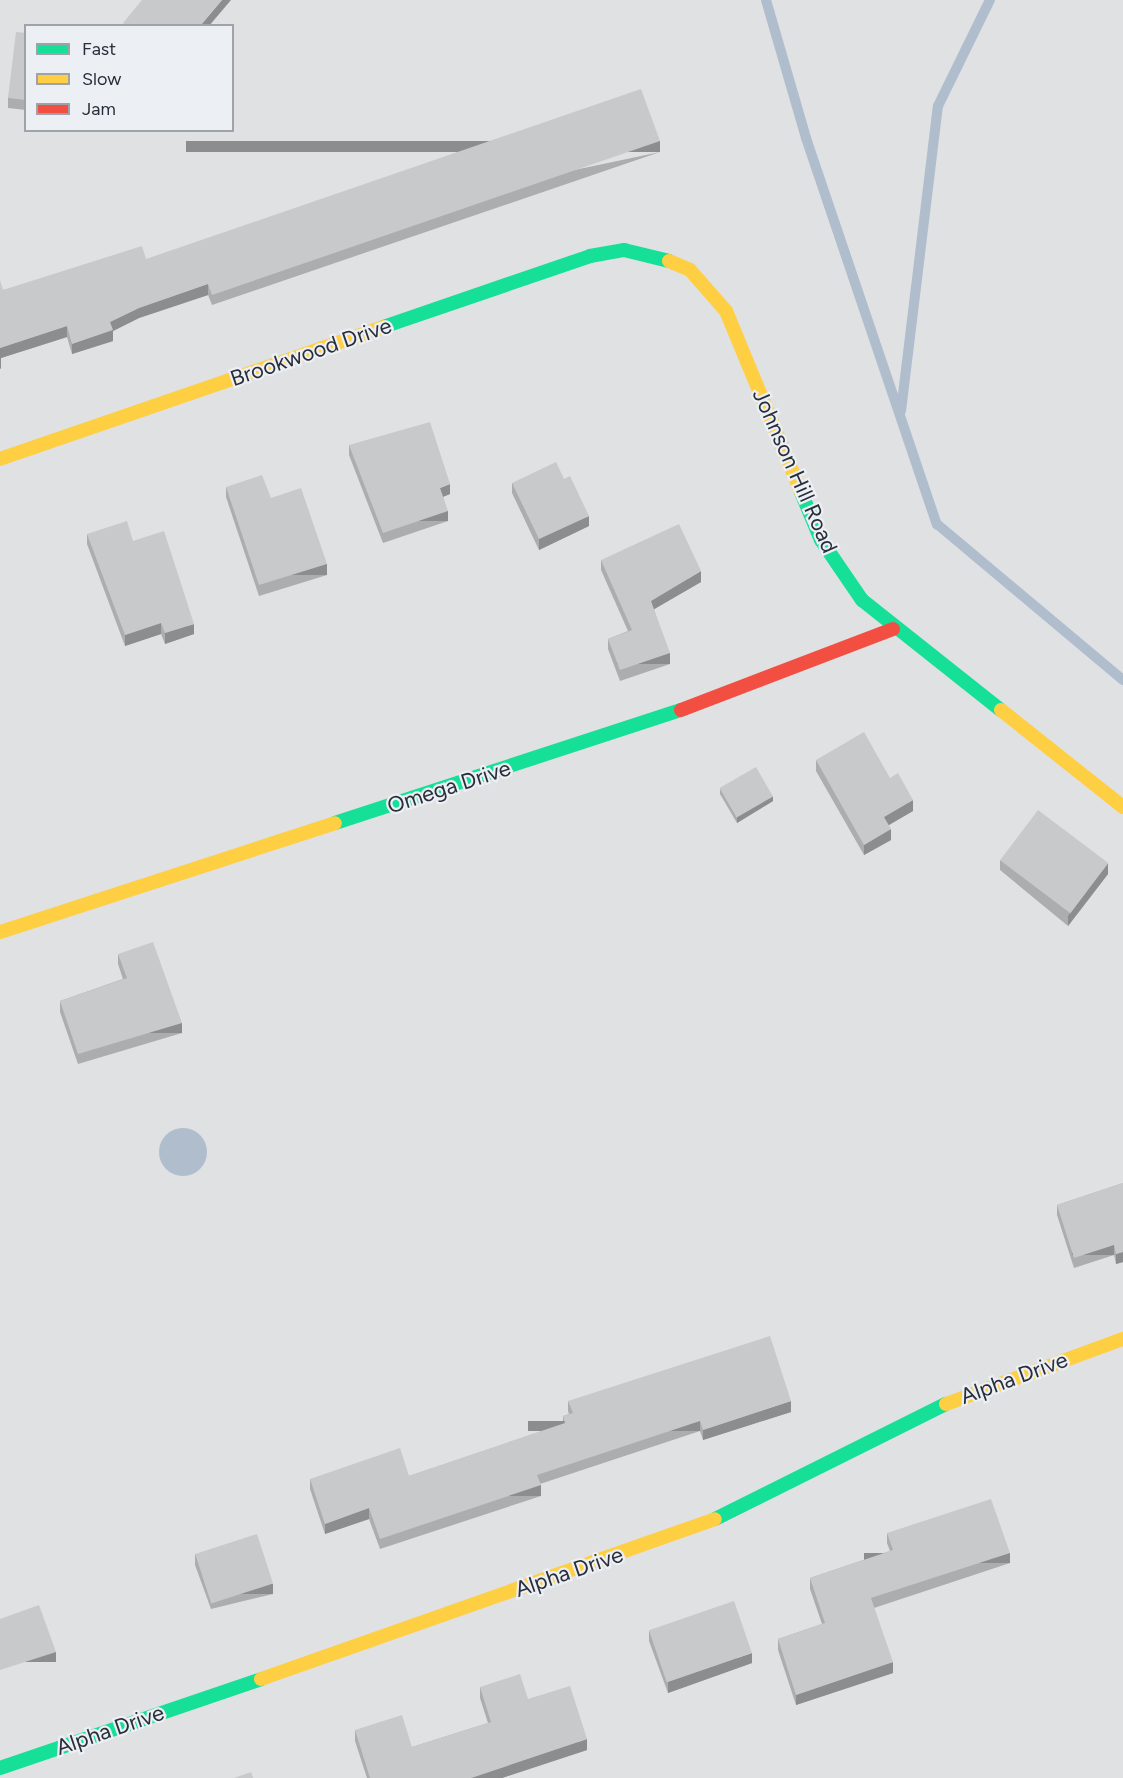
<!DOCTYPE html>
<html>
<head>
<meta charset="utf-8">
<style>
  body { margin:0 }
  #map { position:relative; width:1123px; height:1778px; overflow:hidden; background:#dfe1e3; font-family:Figtree,sans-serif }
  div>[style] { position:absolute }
  .water>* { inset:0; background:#afbdcd }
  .round { border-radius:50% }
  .stream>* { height:10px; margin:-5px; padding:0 5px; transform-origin:5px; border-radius:5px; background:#afbdcd }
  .fast>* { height:14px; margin:-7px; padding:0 7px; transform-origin:7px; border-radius:7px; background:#16e098 }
  .slow>* { height:14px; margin:-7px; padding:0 7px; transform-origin:7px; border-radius:7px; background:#ffcf43 }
  .jam>* { height:14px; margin:-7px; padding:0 7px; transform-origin:7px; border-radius:7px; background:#f24e42 }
  .wall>* { inset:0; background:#abadaf }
  .shaded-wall>* { inset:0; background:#8b8d8e; transform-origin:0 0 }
  .building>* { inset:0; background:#c7c9cb; transform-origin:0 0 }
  span { translate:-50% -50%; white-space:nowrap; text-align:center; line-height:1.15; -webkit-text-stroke:4.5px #eceff3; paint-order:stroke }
  .street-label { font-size:22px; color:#282e3a }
  .legend { position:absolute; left:24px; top:24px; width:210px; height:108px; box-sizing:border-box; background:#eceff3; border:2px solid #9ea2a9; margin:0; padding:8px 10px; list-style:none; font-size:18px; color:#282e3a }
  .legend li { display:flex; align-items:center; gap:12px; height:30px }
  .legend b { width:30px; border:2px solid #9ea2a9 }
</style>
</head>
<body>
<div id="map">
  <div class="water">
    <i class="round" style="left:159px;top:1128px;width:48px;height:48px"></i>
  </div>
  <div class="stream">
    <i style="left:766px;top:0;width:144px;rotate:73.8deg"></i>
    <i style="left:806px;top:138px;width:408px;rotate:71.3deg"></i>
    <i style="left:937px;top:524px;width:243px;rotate:40deg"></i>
    <i style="left:901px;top:411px;width:307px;rotate:-83.1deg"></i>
    <i style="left:938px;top:106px;width:118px;rotate:-63.9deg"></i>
  </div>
  <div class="fast">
    <i style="left:383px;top:327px;width:219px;rotate:-18.9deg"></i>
    <i style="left:590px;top:256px;width:35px;rotate:-10deg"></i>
    <i style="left:624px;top:250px;width:46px;rotate:13.7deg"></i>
    <i style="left:801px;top:492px;width:52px;rotate:67.4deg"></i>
    <i style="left:821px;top:540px;width:73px;rotate:55.7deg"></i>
    <i style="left:862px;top:600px;width:177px;rotate:38.4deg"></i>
    <i style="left:335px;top:823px;width:364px;rotate:-18.1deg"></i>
    <i style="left:715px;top:1519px;width:258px;rotate:-26.5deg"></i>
    <i style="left:0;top:1768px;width:276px;rotate:-18.8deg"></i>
  </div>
  <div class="slow">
    <i style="left:669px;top:261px;width:23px;rotate:23deg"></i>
    <i style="left:690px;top:270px;width:55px;rotate:48.7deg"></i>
    <i style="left:726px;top:311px;width:196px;rotate:67.5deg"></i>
    <i style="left:0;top:459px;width:405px;rotate:-19deg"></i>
    <i style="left:1001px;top:710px;width:156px;rotate:38.5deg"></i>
    <i style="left:0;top:932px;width:352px;rotate:-18deg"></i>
    <i style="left:946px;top:1404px;width:189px;rotate:-20.2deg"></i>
    <i style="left:261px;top:1679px;width:481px;rotate:-19.4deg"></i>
  </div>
  <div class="jam">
    <i style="left:681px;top:710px;width:227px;rotate:-20.9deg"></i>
  </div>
  <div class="wall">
    <i style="clip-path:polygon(26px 33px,26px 110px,8px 108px,8px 98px)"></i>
    <i style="clip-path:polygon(660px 152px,212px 305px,208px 295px,139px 318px,113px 331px,113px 341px,72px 354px,67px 337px,1px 358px,1px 368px,0 369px,3px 290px)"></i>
    <i style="clip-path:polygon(349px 445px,450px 494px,443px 497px,448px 521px,383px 543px,349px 455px)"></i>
    <i style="clip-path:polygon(564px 479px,589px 526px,539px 550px,512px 493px,512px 483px)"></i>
    <i style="clip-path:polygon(226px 487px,271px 498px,327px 575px,259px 596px,226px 497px)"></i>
    <i style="clip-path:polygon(87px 534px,133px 541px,194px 634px,165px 644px,161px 634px,125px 646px,87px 544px)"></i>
    <i style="clip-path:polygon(601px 560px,701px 582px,654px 609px,670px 664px,620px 681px,608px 649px,608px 639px,628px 631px,601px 570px)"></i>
    <i style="clip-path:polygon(816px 760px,890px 778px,913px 811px,888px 825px,891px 840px,864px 855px,816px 771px)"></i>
    <i style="clip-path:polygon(720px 789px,773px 801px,737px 823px,720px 794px)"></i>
    <i style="clip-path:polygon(1000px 860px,1108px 874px,1068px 926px,1000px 870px)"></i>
    <i style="clip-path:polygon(118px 954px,182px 1033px,78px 1064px,60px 1012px,60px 1001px,123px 979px,118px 964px)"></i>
    <i style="clip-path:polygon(1123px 1183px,1123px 1262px,1116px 1264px,1114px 1255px,1074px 1268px,1057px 1215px,1057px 1205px)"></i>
    <i style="clip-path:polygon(568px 1401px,791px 1412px,703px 1440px,700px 1431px,540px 1484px,541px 1496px,380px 1549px,369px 1519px,325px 1534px,310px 1489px,310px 1479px,409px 1476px,563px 1424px,563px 1416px,569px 1414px,568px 1411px)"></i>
    <i style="clip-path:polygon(887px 1533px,1010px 1563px,874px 1608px,893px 1673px,796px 1705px,778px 1650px,778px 1639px,822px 1624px,810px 1589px,810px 1578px,890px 1551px,887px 1543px)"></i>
    <i style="clip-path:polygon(195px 1554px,273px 1594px,211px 1609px,195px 1565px)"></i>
    <i style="clip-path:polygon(649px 1631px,752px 1663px,668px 1693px,649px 1641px)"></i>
    <i style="clip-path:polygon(480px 1687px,528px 1699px,587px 1750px,502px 1778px,367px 1778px,355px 1741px,355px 1730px,412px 1747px,488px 1723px,480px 1698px)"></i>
  </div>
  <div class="shaded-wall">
    <i style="clip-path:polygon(222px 0,231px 0,209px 26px,200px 26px)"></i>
    <i style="left:660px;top:141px;width:11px;height:474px;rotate:90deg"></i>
    <i style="clip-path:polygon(208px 284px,208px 295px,139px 318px,113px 331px,113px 341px,72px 354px,72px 344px,110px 322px,139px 308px)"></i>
    <i style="clip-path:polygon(67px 326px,67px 337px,1px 358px,1px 368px,0 369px,0 348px)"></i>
    <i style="clip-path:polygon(450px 484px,450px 494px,440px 498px,440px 488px)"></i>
    <i style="left:448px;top:511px;width:10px;height:69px;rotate:90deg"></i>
    <i style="clip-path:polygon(589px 516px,589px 526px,539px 550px,539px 539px)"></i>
    <i style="left:327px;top:564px;width:11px;height:71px;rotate:90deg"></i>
    <i style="clip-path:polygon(701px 571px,701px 582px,651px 611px,651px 601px)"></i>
    <i style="clip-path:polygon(161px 623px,161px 634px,125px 646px,125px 635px)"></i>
    <i style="clip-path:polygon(194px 624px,194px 634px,165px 644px,165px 633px)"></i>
    <i style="left:670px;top:653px;width:11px;height:53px;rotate:90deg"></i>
    <i style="clip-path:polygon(773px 796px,773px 801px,737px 823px,737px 817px)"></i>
    <i style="clip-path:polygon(913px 800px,913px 811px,884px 828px,884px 817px)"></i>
    <i style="clip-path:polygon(891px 829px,891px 840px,864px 855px,864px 845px)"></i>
    <i style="clip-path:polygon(1108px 863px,1108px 874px,1068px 926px,1068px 916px)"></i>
    <i style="left:182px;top:1023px;width:10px;height:109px;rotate:90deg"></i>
    <i style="left:1114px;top:1245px;width:10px;height:42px;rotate:90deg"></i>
    <i style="clip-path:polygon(1123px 1252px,1123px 1262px,1116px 1264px,1116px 1254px)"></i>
    <i style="clip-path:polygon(791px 1401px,791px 1412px,703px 1440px,703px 1430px)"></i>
    <i style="left:700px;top:1421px;width:10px;height:172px;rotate:90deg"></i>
    <i style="left:541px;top:1485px;width:11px;height:170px;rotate:90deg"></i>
    <i style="clip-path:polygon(369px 1508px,369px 1519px,325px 1534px,325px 1524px)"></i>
    <i style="left:1010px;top:1553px;width:10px;height:146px;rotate:90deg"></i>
    <i style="left:273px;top:1584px;width:10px;height:64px;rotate:90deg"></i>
    <i style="left:56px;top:1652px;width:10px;height:59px;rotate:90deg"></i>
    <i style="clip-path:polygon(752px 1653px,752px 1663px,668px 1693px,668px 1682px)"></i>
    <i style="clip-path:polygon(893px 1662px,893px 1673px,796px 1705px,796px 1695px)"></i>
    <i style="clip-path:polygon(587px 1739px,587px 1750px,502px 1778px,471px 1778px)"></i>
  </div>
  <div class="building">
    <i style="clip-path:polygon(142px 0,222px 0,200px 26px,126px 26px,123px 23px)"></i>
    <i style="clip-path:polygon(16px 32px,26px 33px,26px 100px,8px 98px)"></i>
    <i style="clip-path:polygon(641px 89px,660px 141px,212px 295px,208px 284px,139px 308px,110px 322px,113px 330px,72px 344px,67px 326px,0 348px,0 280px,3px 290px,142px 246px,146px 259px)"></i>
    <i style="clip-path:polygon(430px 422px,450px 484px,440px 488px,448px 511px,383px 533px,349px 445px)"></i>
    <i style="clip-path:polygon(556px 462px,564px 479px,570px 476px,589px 516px,539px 539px,512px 483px)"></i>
    <i style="clip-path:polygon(262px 475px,271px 498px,301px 488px,327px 564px,259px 585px,226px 487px)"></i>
    <i style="clip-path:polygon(127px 521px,133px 541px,164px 531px,194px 624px,165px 633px,161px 623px,125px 635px,87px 534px)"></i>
    <i style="clip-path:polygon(679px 524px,701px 571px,651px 601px,670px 653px,620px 670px,608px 639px,632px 630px,601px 560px)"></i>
    <i style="clip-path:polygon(864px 732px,890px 778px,898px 773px,913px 800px,884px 817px,891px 829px,864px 845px,816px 760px)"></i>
    <i style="left:756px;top:767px;width:34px;height:42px;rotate:60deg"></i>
    <i style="left:1038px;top:810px;width:88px;height:63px;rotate:37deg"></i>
    <i style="clip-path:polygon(153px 942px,182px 1023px,78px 1054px,60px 1001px,127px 978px,118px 954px)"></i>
    <i style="clip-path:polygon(1123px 1183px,1123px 1252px,1116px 1254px,1114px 1245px,1074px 1258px,1057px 1205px)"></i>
    <i style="clip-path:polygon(770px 1336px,791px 1401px,703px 1430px,700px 1421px,537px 1475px,541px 1485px,380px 1539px,369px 1508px,325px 1524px,310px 1479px,400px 1448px,409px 1476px,565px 1423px,563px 1416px,573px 1413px,568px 1401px)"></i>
    <i style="clip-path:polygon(991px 1499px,1010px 1553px,871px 1598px,893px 1662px,796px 1695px,778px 1639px,825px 1623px,810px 1578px,893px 1550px,887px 1533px)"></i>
    <i style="left:257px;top:1534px;width:52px;height:65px;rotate:72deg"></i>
    <i style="left:734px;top:1601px;width:55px;height:90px;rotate:71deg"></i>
    <i style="clip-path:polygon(39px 1605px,56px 1652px,0 1670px,0 1619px)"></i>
    <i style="clip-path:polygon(520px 1674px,528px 1699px,570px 1686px,587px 1739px,471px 1778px,370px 1778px,355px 1730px,402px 1715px,412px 1747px,491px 1722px,480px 1687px)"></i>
    <i style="clip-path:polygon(251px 1772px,253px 1778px,234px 1778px)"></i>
  </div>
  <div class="street-label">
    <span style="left:311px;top:352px;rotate:-19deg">Brookwood Drive</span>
    <span style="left:795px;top:471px;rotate:66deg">Johnson Hill Road</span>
    <span style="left:449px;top:787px;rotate:-18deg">Omega Drive</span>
    <span style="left:1014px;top:1378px;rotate:-20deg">Alpha Drive</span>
    <span style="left:569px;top:1572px;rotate:-19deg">Alpha Drive</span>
    <span style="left:110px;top:1730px;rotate:-19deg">Alpha Drive</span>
  </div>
  <ul class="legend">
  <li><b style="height:8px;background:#16e098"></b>Fast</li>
  <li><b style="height:8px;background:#ffcf43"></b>Slow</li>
  <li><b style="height:8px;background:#f24e42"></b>Jam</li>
  </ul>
</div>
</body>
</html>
